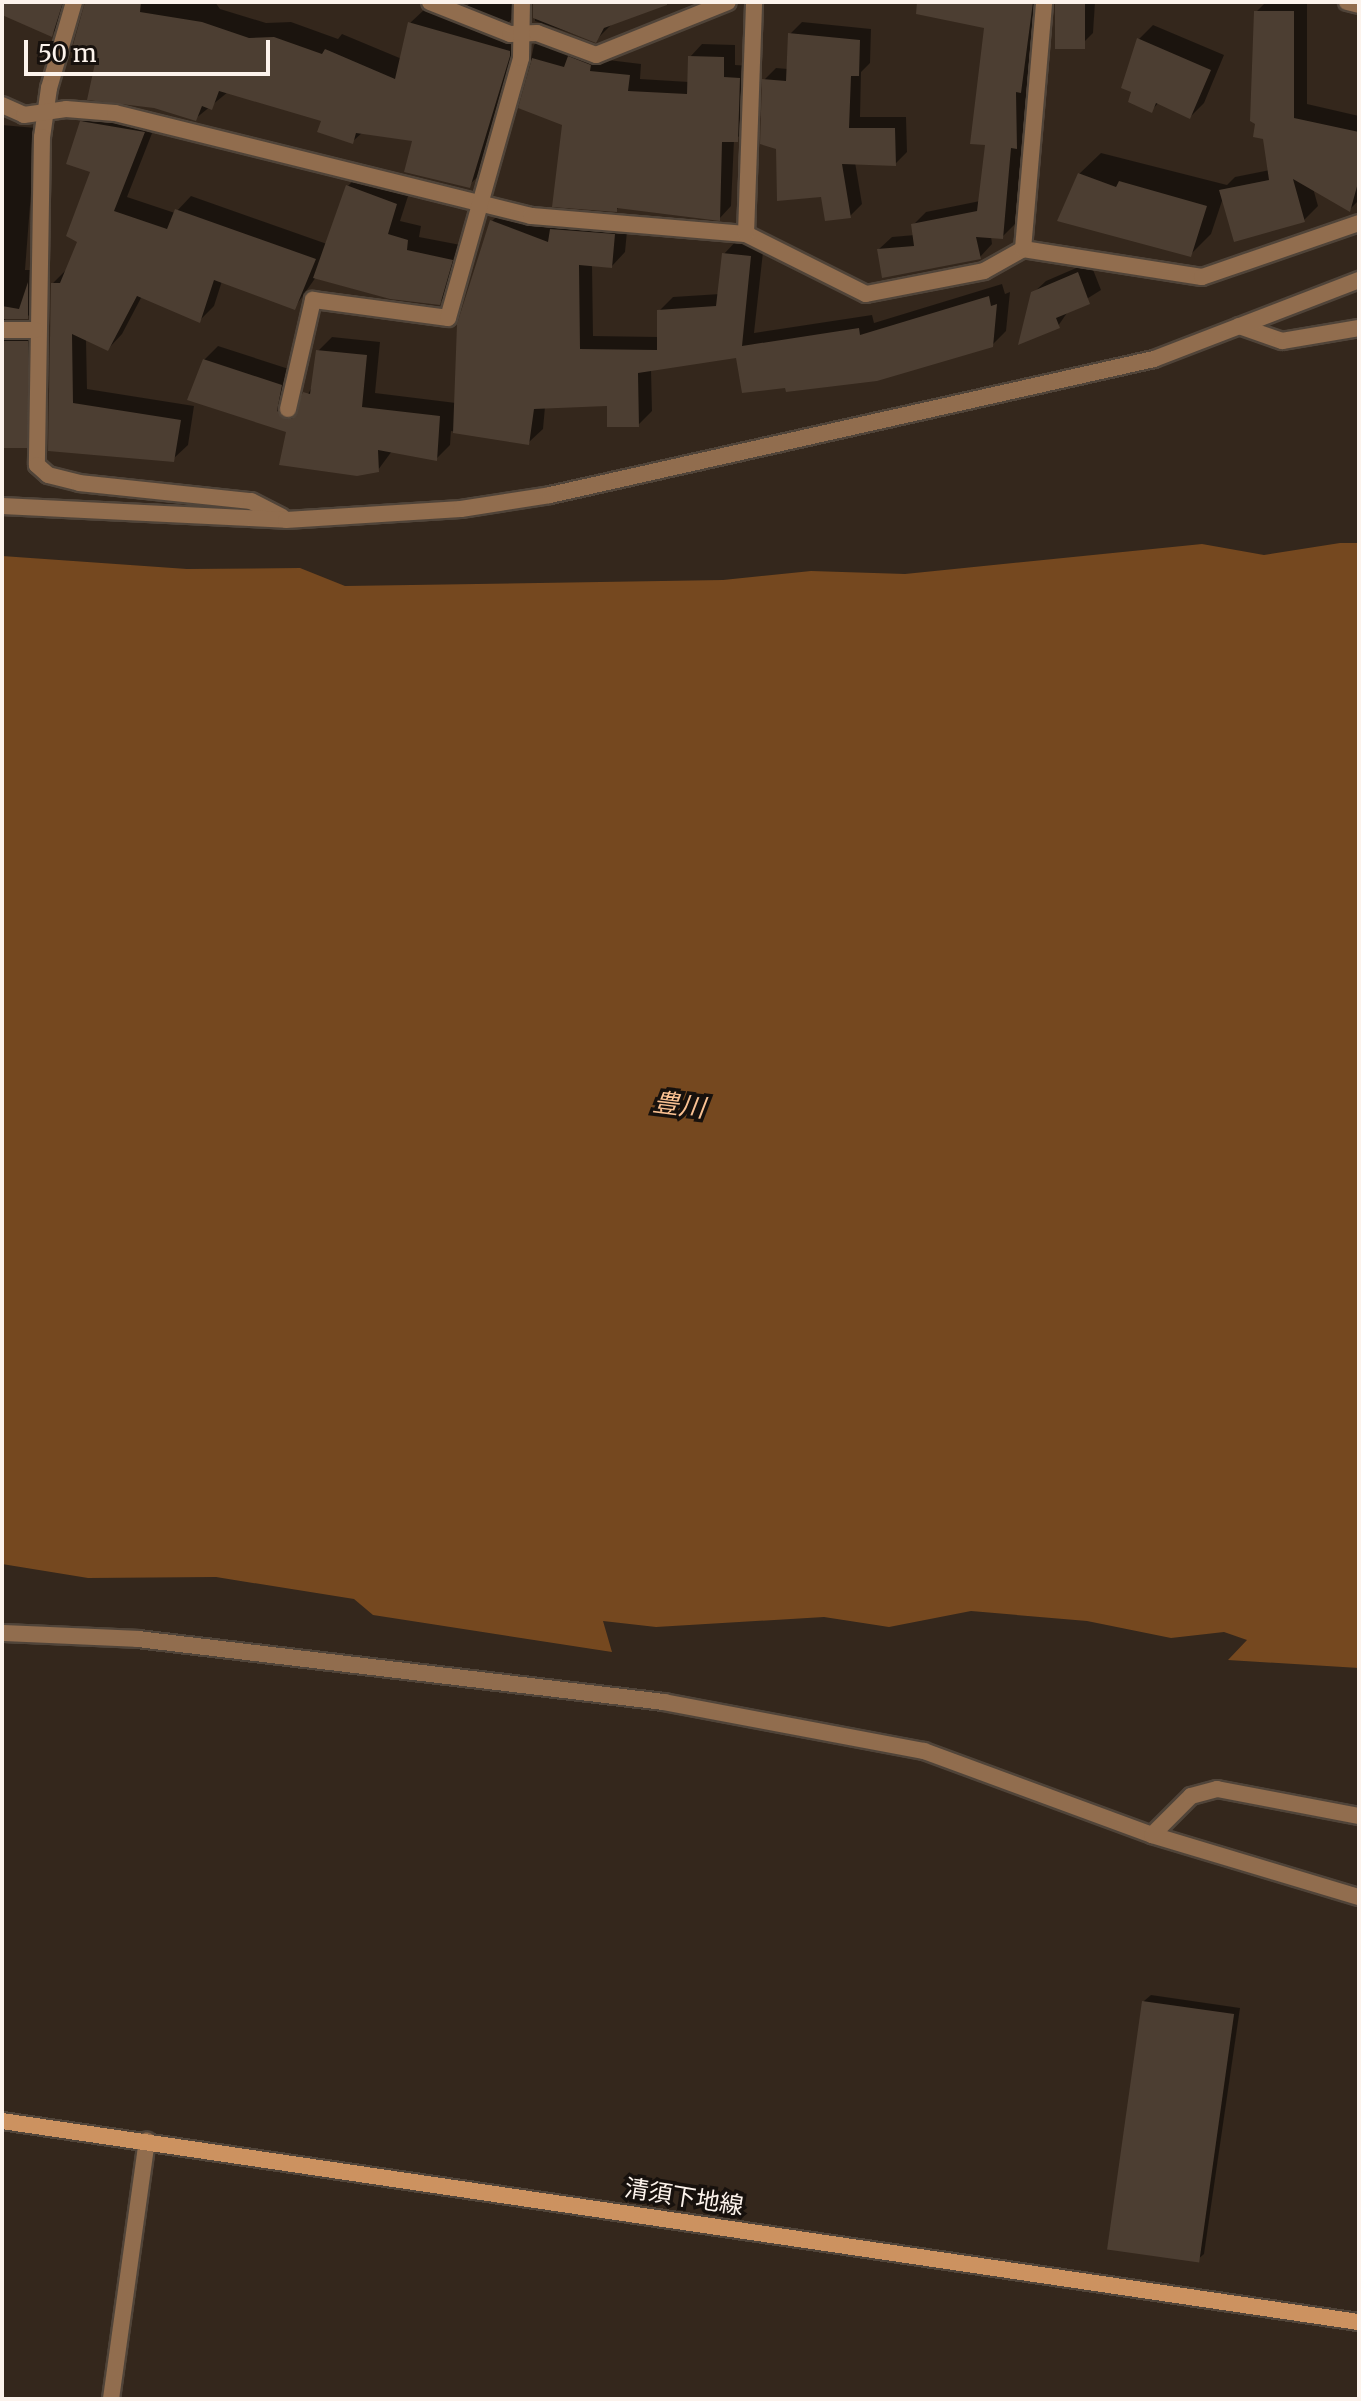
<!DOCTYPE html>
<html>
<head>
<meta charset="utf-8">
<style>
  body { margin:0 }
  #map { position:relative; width:1361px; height:2401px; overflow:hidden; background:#34271c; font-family:Merriweather,"Noto Sans JP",serif }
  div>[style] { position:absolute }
  .water>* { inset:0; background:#75481f }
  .shadow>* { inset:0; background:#0007 }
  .building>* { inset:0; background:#4c3e32; transform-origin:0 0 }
  .roads { filter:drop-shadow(2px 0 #504439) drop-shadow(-2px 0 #504439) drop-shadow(0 2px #504439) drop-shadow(0 -2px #504439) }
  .minor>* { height:16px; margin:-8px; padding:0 8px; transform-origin:8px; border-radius:8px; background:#916d4e }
  .secondary>* { height:16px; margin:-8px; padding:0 8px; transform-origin:8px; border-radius:8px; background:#cc9260 }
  span { translate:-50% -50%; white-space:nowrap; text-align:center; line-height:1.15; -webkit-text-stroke:7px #17110d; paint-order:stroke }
  .street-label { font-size:24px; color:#fcf3ec }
  .water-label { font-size:26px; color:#fbc293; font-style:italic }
  .frame { position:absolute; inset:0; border:4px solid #fcf3ec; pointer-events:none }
  .scale { position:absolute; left:24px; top:40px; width:246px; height:36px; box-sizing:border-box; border:4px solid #fcf3ec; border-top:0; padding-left:10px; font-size:24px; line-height:28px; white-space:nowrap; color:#fcf3ec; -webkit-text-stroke:6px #17110d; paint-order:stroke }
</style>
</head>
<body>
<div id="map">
  <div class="water">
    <i style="clip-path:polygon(1340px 543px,1359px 543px,1359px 1668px,1228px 1660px,1247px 1640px,1224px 1632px,1171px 1638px,1087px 1621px,971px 1611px,889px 1627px,824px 1617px,656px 1627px,603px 1621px,612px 1652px,373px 1615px,354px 1599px,216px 1577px,88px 1578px,2px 1564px,2px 556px,187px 569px,300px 568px,345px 586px,723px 580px,811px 571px,905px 574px,1202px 544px,1264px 555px)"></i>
  </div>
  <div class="shadow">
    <i style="clip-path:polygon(2px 2px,71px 2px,66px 20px,52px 34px,2px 13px)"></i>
    <i style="clip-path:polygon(93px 2px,215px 2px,220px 9px,266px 23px,291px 22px,338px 39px,342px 34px,402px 59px,410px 23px,426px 8px,457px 16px,469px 4px,465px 2px,528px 2px,508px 23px,525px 29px,485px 170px,469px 185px,414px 140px,363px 132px,352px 142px,324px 120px,228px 92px,195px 119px,99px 53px)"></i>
    <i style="clip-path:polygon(534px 2px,650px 2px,614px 22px,595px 41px,535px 21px)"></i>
    <i style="clip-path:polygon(940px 2px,1044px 2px,1033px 78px,1028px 83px,1029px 134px,1023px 140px,1015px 224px,1002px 237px,991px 236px,992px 244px,980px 257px,879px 249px,892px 237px,915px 235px,913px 225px,926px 212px,980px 201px,987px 143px,986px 26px)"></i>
    <i style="clip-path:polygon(1056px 2px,1095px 2px,1093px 33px,1080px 46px)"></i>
    <i style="clip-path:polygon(1266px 2px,1307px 2px,1307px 104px,1359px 116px,1359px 200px,1350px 209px,1313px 188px,1318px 206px,1304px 220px,1223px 198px,1211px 234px,1190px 255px,1079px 174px,1101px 153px,1227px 185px,1235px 177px,1270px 170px,1256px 12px)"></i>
    <i style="clip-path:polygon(802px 22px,871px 29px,870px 63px,861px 72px,860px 117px,906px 117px,907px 152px,895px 164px,855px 162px,862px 204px,850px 216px,778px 148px,764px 80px,776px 68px,788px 69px,790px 34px)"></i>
    <i style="clip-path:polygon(1153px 25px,1224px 55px,1204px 103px,1190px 117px,1159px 102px,1152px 110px,1139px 39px)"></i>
    <i style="clip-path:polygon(546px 33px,600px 59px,641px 64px,640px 79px,689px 82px,690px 57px,702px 44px,735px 45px,735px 65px,752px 66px,750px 128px,734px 140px,731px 206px,719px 219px,620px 206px,616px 210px,564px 124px,521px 107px,534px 45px)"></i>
    <i style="clip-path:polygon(97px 108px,158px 118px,127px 197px,175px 213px,191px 196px,327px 244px,348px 186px,361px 172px,410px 190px,400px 221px,421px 226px,419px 237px,466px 246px,453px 289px,439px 303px,316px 277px,295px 307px,222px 281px,214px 306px,200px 320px,142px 296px,122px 334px,108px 349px,86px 339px,87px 389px,194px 406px,188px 445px,173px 459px,50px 449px,53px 283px,67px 269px,80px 241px,92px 171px,82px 122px)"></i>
    <i style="clip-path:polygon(2px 125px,36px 128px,25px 270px,31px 270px,31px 283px,41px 273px,40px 304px,27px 317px,4px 318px,10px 328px,40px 329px,38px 435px,26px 448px,2px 443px)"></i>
    <i style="clip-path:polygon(505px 208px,555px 226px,565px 216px,628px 221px,625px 252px,612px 266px,592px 264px,593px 336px,659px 337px,659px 311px,673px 297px,720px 294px,724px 254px,737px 240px,764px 243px,754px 333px,872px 315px,874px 323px,1002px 284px,1005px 294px,1010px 292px,1006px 331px,992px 345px,787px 385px,737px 356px,651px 369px,652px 411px,638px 425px,609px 404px,545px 407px,543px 429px,529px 442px,451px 431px,450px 445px,436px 459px,392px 451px,378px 470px,288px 430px,204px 360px,218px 346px,295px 371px,290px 397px,301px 407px,313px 385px,318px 351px,332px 337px,380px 342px,375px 393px,456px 403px,491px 222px)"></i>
    <i style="clip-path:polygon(1090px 262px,1101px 290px,1069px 310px,1058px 326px,1033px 293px,1046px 281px)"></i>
    <i style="clip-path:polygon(1151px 1995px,1240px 2008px,1204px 2254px,1197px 2260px,1144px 2001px)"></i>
  </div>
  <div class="building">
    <i style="clip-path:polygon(2px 2px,63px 2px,52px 37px,2px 15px)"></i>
    <i style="clip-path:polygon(85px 2px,141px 2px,140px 12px,202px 22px,249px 38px,274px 37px,322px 54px,325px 49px,395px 79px,408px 22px,510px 51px,510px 56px,470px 188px,404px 172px,412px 141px,356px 133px,353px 144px,317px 132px,321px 121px,219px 91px,212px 110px,202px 106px,196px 121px,154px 108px,87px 100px,97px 54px,73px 45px)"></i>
    <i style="clip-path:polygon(533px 2px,667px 2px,667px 5px,604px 28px,596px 43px,533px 18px)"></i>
    <i style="clip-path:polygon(917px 2px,1033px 2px,1021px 93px,1016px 92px,1017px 149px,1011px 148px,1003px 239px,976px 237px,981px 259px,882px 278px,877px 249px,914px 246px,911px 224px,977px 211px,985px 145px,970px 144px,984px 28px,916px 14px)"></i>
    <i style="left:1055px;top:2px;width:30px;height:47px"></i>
    <i style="clip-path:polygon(1254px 11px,1294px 11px,1294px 118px,1359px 132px,1359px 179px,1350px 212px,1293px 179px,1305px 222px,1234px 242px,1219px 190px,1269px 180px,1263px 139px,1253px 137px,1255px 124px,1250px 121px)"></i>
    <i style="clip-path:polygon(788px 33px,860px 40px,859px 76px,851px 76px,849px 128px,895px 128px,896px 166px,842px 164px,851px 218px,825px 221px,821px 197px,777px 201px,776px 149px,760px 144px,762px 79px,786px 81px)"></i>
    <i style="clip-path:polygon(1137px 38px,1211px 70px,1190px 119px,1156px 103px,1152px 113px,1128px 102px,1131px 92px,1121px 88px)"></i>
    <i style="clip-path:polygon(568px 56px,591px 65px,590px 71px,630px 75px,628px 91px,687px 94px,688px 56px,724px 57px,724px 77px,740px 78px,738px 142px,722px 142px,720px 221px,617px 208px,617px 212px,552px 207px,562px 125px,518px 108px,532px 58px,564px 67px)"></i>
    <i style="clip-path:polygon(80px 121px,145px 132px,114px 211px,167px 229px,175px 209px,316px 259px,295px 310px,214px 280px,200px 323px,137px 296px,108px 351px,72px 334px,73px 403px,181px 420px,174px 462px,48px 451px,51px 283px,60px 283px,77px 242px,66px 236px,90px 172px,66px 164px)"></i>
    <i style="clip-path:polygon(1078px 173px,1116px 187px,1119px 181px,1207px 206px,1191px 257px,1057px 221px)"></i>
    <i style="clip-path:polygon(346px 185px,397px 204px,388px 234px,408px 240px,407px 250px,453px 260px,440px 305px,390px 299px,313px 278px)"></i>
    <i style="clip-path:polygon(490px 220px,548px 242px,550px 229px,615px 234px,612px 268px,579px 265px,580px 349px,657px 350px,657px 310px,716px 306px,722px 253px,751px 256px,742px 346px,859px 328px,860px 335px,989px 296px,991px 306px,997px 304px,993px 347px,877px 381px,786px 392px,785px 388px,742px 393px,736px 358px,638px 373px,639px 427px,607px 427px,607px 406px,534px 409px,529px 445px,453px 433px,457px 324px)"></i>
    <i style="clip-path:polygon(1078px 272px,1090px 304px,1056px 318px,1060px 328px,1018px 345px,1031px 292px)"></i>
    <i style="clip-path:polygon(28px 282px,28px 319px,2px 319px,2px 306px,19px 309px)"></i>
    <i style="left:2px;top:341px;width:26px;height:107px"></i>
    <i style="clip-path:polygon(316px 350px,367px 355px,362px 407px,440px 416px,437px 461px,378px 450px,379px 472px,357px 476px,279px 465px,286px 432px,187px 400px,203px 359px,282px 385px,277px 411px,292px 419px,303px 392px,310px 394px)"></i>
    <i style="left:1142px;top:2001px;width:93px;height:251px;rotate:8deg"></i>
  </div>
  <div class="roads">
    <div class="minor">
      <i style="left:74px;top:2px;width:90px;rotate:106.2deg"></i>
      <i style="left:49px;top:88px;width:49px;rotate:98.1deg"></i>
      <i style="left:42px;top:137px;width:328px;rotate:90.9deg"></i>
      <i style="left:37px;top:465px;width:15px;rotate:42deg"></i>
      <i style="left:48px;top:475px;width:32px;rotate:14deg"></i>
      <i style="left:79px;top:483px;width:173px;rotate:6deg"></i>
      <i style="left:251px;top:501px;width:35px;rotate:27deg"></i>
      <i style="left:430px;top:2px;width:86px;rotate:21.8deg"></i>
      <i style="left:510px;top:34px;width:27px;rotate:-2deg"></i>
      <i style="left:537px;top:33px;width:63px;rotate:20.4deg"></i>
      <i style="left:596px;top:55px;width:142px;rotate:-21.9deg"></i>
      <i style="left:1347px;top:2px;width:12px;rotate:14deg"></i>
      <i style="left:2px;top:105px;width:24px;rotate:24deg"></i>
      <i style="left:24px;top:115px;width:42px;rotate:-8.1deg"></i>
      <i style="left:66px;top:109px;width:49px;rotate:4.7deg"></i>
      <i style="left:115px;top:113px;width:429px;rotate:13.9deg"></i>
      <i style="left:531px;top:216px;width:216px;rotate:4.8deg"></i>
      <i style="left:746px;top:234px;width:134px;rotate:26.6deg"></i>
      <i style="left:866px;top:294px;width:120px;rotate:-11deg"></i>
      <i style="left:984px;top:271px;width:45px;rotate:-29.4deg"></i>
      <i style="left:1023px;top:249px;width:181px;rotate:8.9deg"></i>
      <i style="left:1202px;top:277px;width:166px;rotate:-19deg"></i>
      <i style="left:746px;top:234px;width:232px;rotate:-88deg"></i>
      <i style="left:1023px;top:249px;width:248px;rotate:-85.1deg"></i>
      <i style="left:1239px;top:326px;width:46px;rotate:19.2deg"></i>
      <i style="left:1282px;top:341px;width:78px;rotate:-9.6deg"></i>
      <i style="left:2px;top:330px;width:33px"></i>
      <i style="left:288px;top:409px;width:112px;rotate:-77.1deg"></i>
      <i style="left:313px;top:300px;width:136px;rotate:7.6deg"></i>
      <i style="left:448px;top:318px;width:270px;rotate:-74.3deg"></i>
      <i style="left:521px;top:58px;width:56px;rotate:-89deg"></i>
      <i style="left:2px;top:506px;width:284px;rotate:2.8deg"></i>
      <i style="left:286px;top:520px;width:175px;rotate:-3.6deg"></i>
      <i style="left:461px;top:509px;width:90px;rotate:-8.9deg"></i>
      <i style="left:550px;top:495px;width:619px;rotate:-12.69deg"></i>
      <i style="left:1154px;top:359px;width:220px;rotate:-21.1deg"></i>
      <i style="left:2px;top:1633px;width:136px;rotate:2.5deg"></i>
      <i style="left:138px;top:1639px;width:530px;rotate:6.83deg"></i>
      <i style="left:664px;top:1702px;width:265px;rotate:10.7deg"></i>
      <i style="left:924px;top:1751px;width:243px;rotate:20.2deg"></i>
      <i style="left:1152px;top:1835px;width:216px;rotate:16.7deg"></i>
      <i style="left:1152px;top:1835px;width:55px;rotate:-45deg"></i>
      <i style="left:1191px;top:1796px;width:27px;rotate:-15deg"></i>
      <i style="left:1217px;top:1789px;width:145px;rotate:10.8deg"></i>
      <i style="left:111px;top:2399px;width:261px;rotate:-82.1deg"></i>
    </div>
    <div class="secondary">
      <i style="left:2px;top:2121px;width:1372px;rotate:8.43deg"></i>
    </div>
  </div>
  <div class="street-label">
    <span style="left:684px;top:2197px;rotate:9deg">清須下地線</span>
  </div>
  <div class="water-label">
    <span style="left:679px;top:1105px;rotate:7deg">豊川</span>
  </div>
  <div class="frame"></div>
  <div class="scale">50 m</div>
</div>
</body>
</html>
